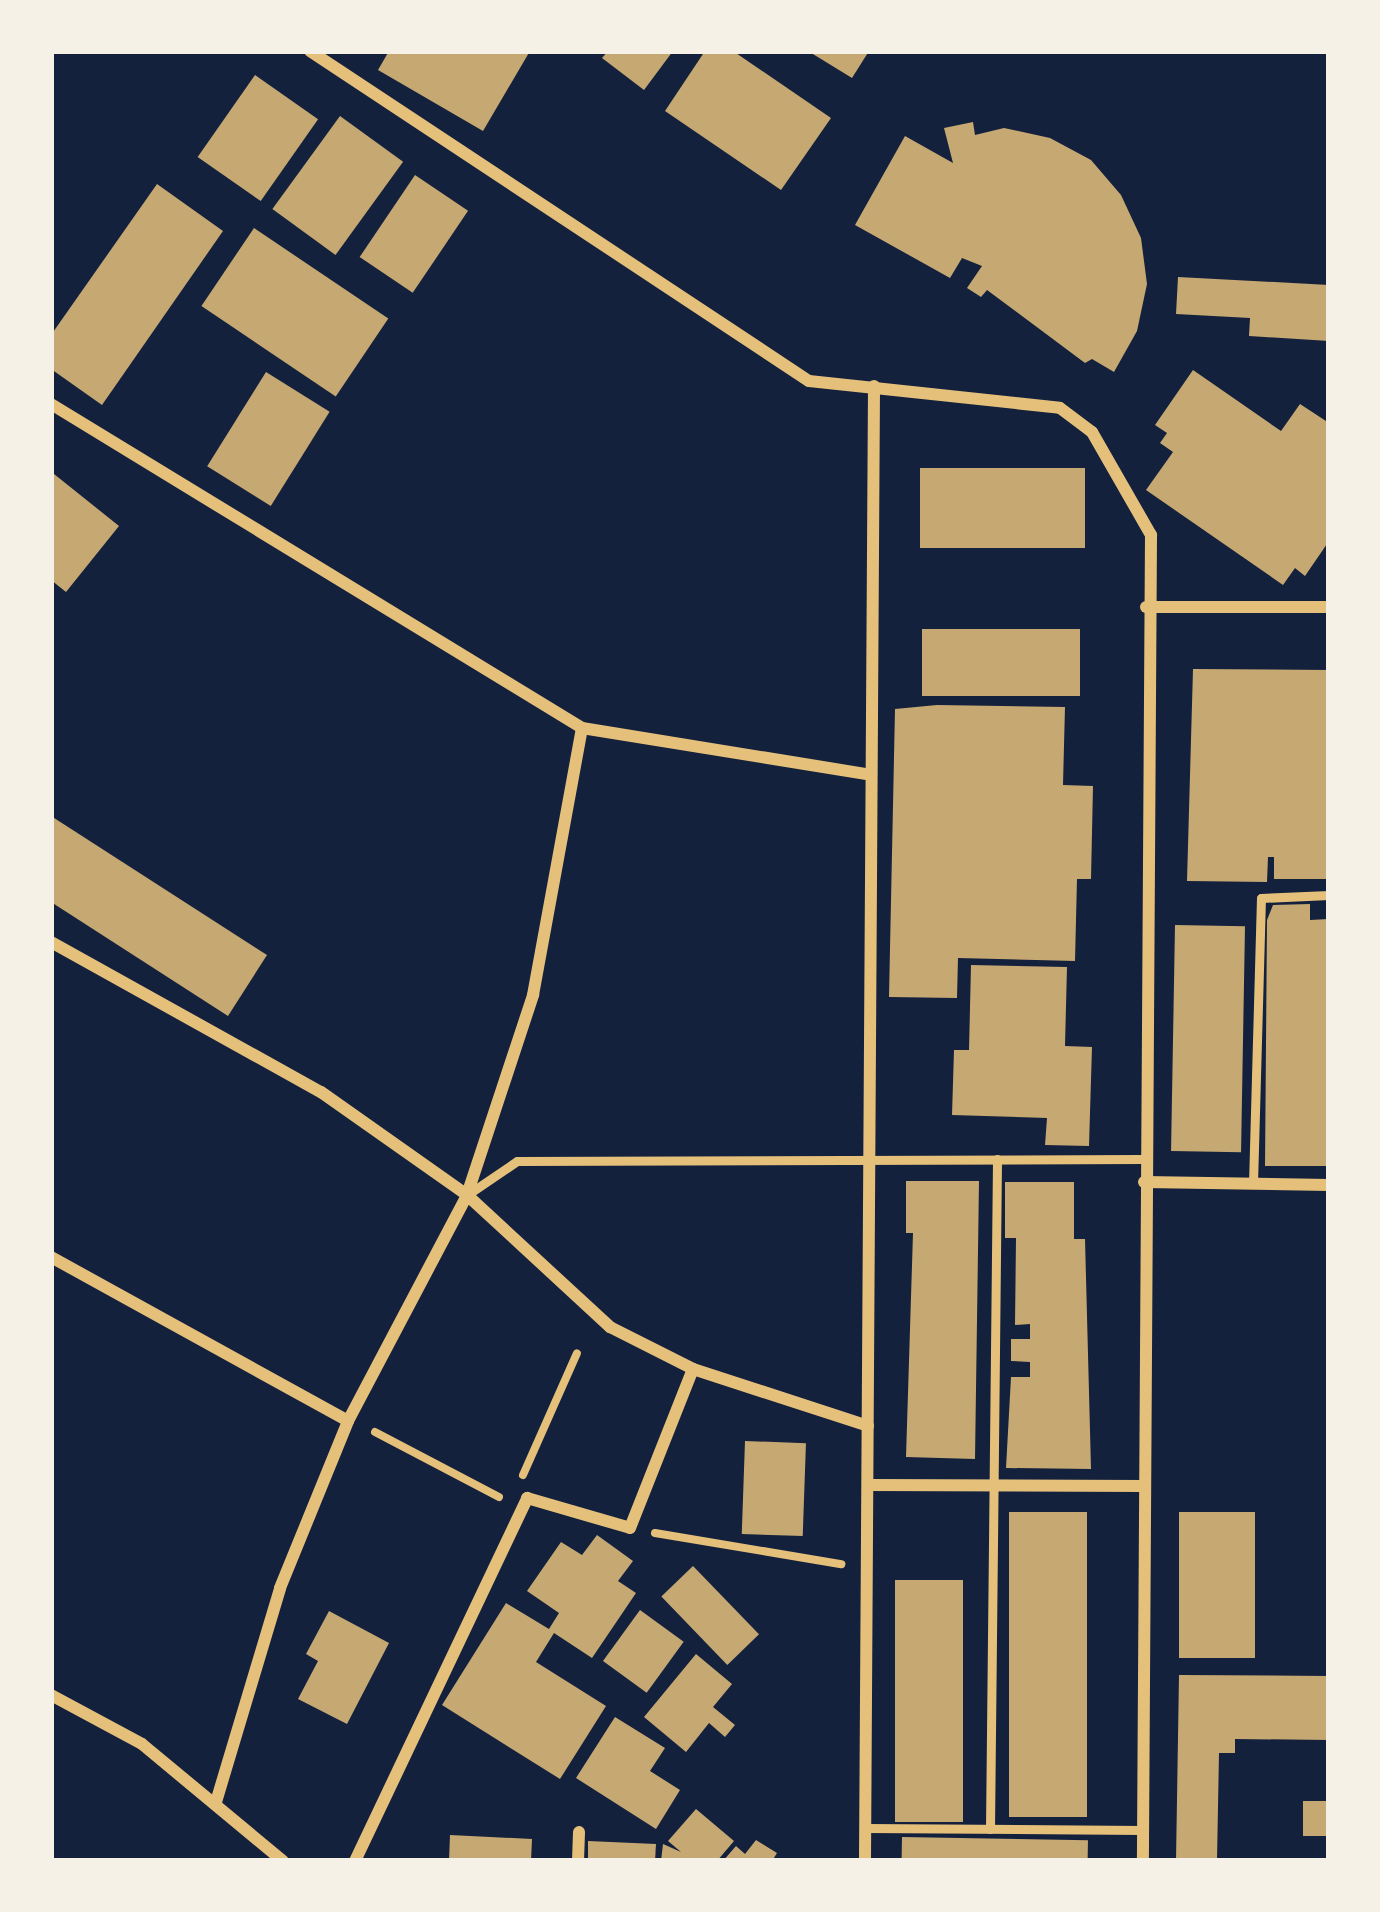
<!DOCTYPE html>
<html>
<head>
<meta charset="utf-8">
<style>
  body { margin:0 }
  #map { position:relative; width:1380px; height:1912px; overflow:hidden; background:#14213d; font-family:Rubik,sans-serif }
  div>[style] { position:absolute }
  .building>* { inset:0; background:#c6a872; transform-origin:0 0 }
  .path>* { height:8px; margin:-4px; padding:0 4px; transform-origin:4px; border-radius:4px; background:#e5c07b }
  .service>* { height:9px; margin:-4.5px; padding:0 4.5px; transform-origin:4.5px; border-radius:4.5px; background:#e5c07b }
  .minor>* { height:12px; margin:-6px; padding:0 6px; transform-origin:6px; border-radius:6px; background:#e5c07b }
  span { translate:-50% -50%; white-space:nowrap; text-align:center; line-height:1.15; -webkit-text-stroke:9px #f6f1e7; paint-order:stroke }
  .frame { position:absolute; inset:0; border:54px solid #f6f1e7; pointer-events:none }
</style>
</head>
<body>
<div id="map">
  <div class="building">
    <i style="clip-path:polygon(389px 51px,530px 51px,483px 131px,378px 70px)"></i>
    <i style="clip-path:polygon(608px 51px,673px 51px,644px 90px,602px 58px)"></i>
    <i style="clip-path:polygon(705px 51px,733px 51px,831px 118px,781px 190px,665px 111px)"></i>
    <i style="clip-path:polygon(808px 51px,869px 51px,852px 78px)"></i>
    <i style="left:255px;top:75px;width:77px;height:100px;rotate:35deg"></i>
    <i style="left:340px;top:116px;width:78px;height:115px;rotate:36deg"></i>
    <i style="clip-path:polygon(973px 122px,975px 135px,1004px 128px,1050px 138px,1091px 160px,1121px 195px,1141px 238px,1147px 284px,1137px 331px,1114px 372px,1092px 359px,1085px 363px,987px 290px,981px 297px,967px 288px,982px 266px,962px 258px,950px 278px,855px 225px,905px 136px,953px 163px,944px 128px)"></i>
    <i style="left:415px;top:175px;width:64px;height:99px;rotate:34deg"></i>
    <i style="clip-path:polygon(157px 184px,223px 231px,102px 405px,51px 369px,51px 335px)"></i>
    <i style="left:254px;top:228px;width:162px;height:94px;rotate:34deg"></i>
    <i style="clip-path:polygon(1178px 277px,1329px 285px,1329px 341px,1249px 336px,1250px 318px,1176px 314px)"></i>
    <i style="clip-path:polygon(1193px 370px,1281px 431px,1300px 404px,1329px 423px,1329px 541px,1305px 576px,1295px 568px,1283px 585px,1146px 490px,1173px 452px,1160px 443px,1167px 433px,1155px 425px)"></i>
    <i style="left:266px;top:372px;width:75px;height:111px;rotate:32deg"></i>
    <i style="left:1085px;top:468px;width:80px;height:165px;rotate:90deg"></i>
    <i style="clip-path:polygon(54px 474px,119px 526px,66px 592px,51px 580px)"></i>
    <i style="left:922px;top:629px;width:158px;height:67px"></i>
    <i style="clip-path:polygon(1193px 669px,1329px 670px,1329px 879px,1274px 879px,1274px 857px,1268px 857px,1267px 882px,1187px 881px)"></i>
    <i style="clip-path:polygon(937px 705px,1065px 707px,1063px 785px,1093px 786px,1091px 879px,1077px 879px,1075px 961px,958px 958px,957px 998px,889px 997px,895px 709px)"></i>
    <i style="clip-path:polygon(51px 816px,267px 955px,228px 1016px,51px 902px)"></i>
    <i style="clip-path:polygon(1310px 904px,1310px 920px,1329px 919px,1329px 1166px,1265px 1166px,1267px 920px,1273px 905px)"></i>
    <i style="left:1175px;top:925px;width:70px;height:226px;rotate:1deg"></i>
    <i style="clip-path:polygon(971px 965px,1067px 967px,1065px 1046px,1092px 1047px,1089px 1146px,1045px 1145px,1047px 1118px,952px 1115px,954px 1050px,969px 1050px)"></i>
    <i style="clip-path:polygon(906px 1181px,979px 1181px,975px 1459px,906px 1457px,913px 1233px,906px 1233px)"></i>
    <i style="clip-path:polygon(1005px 1182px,1074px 1182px,1074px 1239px,1085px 1239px,1091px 1469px,1006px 1468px,1011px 1377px,1030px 1377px,1030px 1362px,1011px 1361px,1011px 1339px,1030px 1339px,1030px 1324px,1015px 1325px,1016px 1238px,1005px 1238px)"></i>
    <i style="left:745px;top:1441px;width:61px;height:93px;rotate:2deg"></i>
    <i style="left:1009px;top:1512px;width:78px;height:305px"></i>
    <i style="left:1179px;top:1512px;width:76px;height:146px"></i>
    <i style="clip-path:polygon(597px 1535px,633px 1561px,618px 1581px,636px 1593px,592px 1658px,554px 1633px,536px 1662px,606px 1706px,560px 1779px,442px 1705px,506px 1603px,549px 1629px,559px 1613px,527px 1591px,561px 1542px,582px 1555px)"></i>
    <i style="left:693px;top:1566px;width:95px;height:44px;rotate:46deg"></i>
    <i style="left:895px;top:1580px;width:68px;height:242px"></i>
    <i style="left:640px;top:1610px;width:54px;height:63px;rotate:36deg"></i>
    <i style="clip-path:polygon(329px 1611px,389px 1643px,347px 1724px,298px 1699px,318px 1661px,306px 1654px)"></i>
    <i style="clip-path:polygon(696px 1654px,732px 1684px,713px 1707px,735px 1725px,725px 1737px,709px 1723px,686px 1752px,644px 1717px)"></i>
    <i style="clip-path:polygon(1179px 1675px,1329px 1676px,1329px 1740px,1235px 1739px,1235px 1753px,1219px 1753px,1217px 1861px,1176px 1861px)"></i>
    <i style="clip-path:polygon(615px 1717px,665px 1748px,650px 1771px,680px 1790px,656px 1829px,576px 1778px)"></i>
    <i style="left:1303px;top:1801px;width:26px;height:35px"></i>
    <i style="clip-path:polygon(696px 1809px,734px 1841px,717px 1861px,661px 1861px,663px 1844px,681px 1852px,668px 1841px)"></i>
    <i style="clip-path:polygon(450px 1835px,532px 1839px,531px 1861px,449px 1861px)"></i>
    <i style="left:902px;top:1837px;width:186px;height:24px;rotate:1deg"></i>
    <i style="clip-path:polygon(756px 1840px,777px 1853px,772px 1861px,723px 1861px,736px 1846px,745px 1854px)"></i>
    <i style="clip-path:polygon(588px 1841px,656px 1844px,655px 1861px,588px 1861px)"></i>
  </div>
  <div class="path">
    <i style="left:375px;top:1432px;width:140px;rotate:27.7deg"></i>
    <i style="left:523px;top:1475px;width:133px;rotate:-66.1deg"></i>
    <i style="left:655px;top:1533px;width:189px;rotate:9.5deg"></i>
  </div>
  <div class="service">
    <i style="left:1253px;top:1184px;width:286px;rotate:-88.4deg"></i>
    <i style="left:1261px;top:898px;width:68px;rotate:-2.5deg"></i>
    <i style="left:467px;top:1195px;width:60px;rotate:-34.2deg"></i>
    <i style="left:517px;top:1161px;width:627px;rotate:-0.18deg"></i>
    <i style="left:865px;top:1828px;width:278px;rotate:0.4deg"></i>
    <i style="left:990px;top:1829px;width:670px;rotate:-89.4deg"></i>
  </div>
  <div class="minor">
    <i style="left:310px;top:51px;width:598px;rotate:33.48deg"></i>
    <i style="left:809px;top:381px;width:252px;rotate:6.1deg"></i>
    <i style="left:1060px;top:408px;width:40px;rotate:37deg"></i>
    <i style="left:1092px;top:432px;width:119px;rotate:60.2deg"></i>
    <i style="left:1151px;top:535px;width:1326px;rotate:90.35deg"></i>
    <i style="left:51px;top:404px;width:622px;rotate:31.39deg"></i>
    <i style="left:582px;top:728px;width:293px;rotate:9.2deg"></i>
    <i style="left:1146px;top:607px;width:183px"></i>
    <i style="left:51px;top:942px;width:309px;rotate:29.1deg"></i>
    <i style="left:321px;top:1092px;width:179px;rotate:35.2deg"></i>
    <i style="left:467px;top:1195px;width:195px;rotate:42.7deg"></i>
    <i style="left:610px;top:1327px;width:93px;rotate:26.8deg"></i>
    <i style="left:693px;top:1369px;width:184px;rotate:18deg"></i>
    <i style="left:1144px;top:1182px;width:185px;rotate:0.9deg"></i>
    <i style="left:51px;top:1257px;width:339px;rotate:28.9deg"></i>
    <i style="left:868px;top:1485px;width:276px;rotate:0.2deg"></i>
    <i style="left:51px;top:1695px;width:103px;rotate:28.3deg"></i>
    <i style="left:142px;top:1744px;width:183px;rotate:39.7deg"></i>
    <i style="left:216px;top:1802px;width:223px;rotate:-73.3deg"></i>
    <i style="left:280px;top:1588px;width:180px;rotate:-67.8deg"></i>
    <i style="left:348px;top:1421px;width:255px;rotate:-62.2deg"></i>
    <i style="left:467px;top:1195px;width:211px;rotate:-71.7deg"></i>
    <i style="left:533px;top:995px;width:271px;rotate:-79.6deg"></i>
    <i style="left:355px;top:1861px;width:402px;rotate:-64.6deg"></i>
    <i style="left:527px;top:1498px;width:107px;rotate:16.2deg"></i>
    <i style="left:630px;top:1528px;width:171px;rotate:-68.4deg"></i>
    <i style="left:578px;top:1861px;width:29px;rotate:-88deg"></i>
    <i style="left:865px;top:1861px;width:1475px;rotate:-89.65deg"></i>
  </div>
  <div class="frame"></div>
</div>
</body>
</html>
